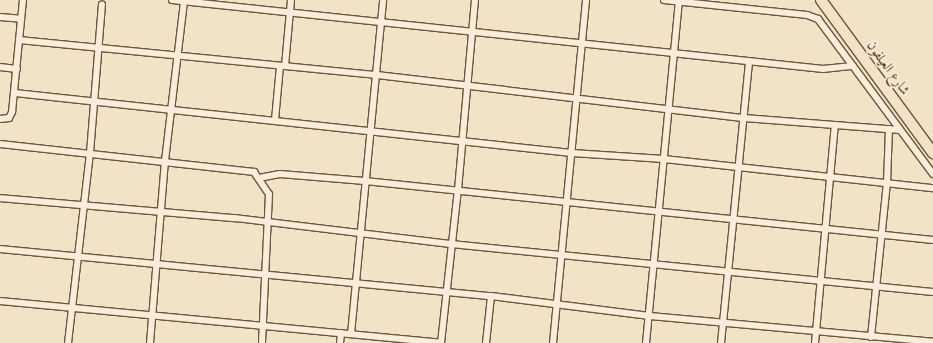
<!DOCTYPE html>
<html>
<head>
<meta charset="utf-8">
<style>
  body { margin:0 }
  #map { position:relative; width:933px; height:343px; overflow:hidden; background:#f1e3c6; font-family:Cardo,Amiri,serif }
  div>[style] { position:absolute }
  .roads { filter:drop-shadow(1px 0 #6e553e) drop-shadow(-1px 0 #6e553e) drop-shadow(0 1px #6e553e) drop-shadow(0 -1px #6e553e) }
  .minor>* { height:6px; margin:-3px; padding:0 3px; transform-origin:3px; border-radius:3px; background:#f6edda }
  .trunk>* { height:10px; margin:-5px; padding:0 5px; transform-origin:5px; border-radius:5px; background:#f1e3c6 }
  span { translate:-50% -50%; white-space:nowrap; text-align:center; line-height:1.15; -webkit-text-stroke:3.5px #f6edda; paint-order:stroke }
  .street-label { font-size:14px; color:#432611 }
</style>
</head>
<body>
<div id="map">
  <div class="roads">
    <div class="minor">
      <i style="left:172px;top:0;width:655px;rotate:6.05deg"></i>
      <i style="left:823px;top:69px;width:30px;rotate:-6deg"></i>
      <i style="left:664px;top:0;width:144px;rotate:6deg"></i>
      <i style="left:807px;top:15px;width:12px;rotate:20deg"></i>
      <i style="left:818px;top:19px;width:193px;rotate:53.4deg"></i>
      <i style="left:0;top:17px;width:21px;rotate:5deg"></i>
      <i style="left:19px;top:40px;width:360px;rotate:5.6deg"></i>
      <i style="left:377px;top:75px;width:370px;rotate:6.7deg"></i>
      <i style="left:744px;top:118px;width:156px;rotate:4.4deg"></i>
      <i style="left:285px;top:66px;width:66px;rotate:-84.8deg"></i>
      <i style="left:0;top:67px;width:17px;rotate:7deg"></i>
      <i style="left:15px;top:93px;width:560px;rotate:6.15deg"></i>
      <i style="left:572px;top:153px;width:92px;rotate:3.7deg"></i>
      <i style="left:664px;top:159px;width:271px;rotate:6.2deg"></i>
      <i style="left:0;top:119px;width:9px;rotate:-6deg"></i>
      <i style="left:9px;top:118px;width:7px;rotate:-63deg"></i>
      <i style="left:12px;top:112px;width:113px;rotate:-84.4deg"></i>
      <i style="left:275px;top:120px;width:54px;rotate:-84.7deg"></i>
      <i style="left:0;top:144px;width:256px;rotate:6.3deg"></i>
      <i style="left:254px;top:172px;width:27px;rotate:56deg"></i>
      <i style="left:269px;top:194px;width:149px;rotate:92.7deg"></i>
      <i style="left:259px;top:178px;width:21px;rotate:-11deg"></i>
      <i style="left:280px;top:174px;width:85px;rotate:4.7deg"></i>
      <i style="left:365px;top:181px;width:571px;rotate:5.93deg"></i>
      <i style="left:0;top:198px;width:236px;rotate:4.9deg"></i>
      <i style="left:235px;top:218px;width:218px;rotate:6.9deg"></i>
      <i style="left:451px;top:244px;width:484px;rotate:5.7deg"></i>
      <i style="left:0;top:249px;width:493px;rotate:5.5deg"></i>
      <i style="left:491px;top:296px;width:160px;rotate:7.2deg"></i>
      <i style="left:650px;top:316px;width:284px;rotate:5.2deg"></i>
      <i style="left:0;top:301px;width:443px;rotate:5.4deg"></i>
      <i style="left:351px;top:334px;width:336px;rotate:-84.5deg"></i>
      <i style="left:871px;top:337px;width:155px;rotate:-84.1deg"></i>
      <i style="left:887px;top:183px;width:54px;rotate:-87.9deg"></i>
      <i style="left:68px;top:343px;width:191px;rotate:-83.4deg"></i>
      <i style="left:90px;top:153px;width:149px;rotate:-85.4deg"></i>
      <i style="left:150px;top:343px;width:183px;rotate:-85.3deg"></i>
      <i style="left:165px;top:161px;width:160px;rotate:-83.2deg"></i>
      <i style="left:340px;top:343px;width:10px;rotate:-84deg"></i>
      <i style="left:441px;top:343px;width:154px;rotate:-83.7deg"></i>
      <i style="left:458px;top:190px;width:191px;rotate:-84.9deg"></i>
      <i style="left:486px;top:343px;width:47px;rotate:-83.9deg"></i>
      <i style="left:553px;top:343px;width:345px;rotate:-84.5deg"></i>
      <i style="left:646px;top:343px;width:345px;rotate:-84.5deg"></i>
      <i style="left:721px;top:343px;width:283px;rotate:-84.3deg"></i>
      <i style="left:815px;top:343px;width:219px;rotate:-84.8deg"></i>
    </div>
    <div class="trunk">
      <i style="left:821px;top:0;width:190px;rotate:53.8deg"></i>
    </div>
  </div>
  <div class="street-label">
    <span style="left:888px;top:68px;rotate:54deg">شارع العيلفون</span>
  </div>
</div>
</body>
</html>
